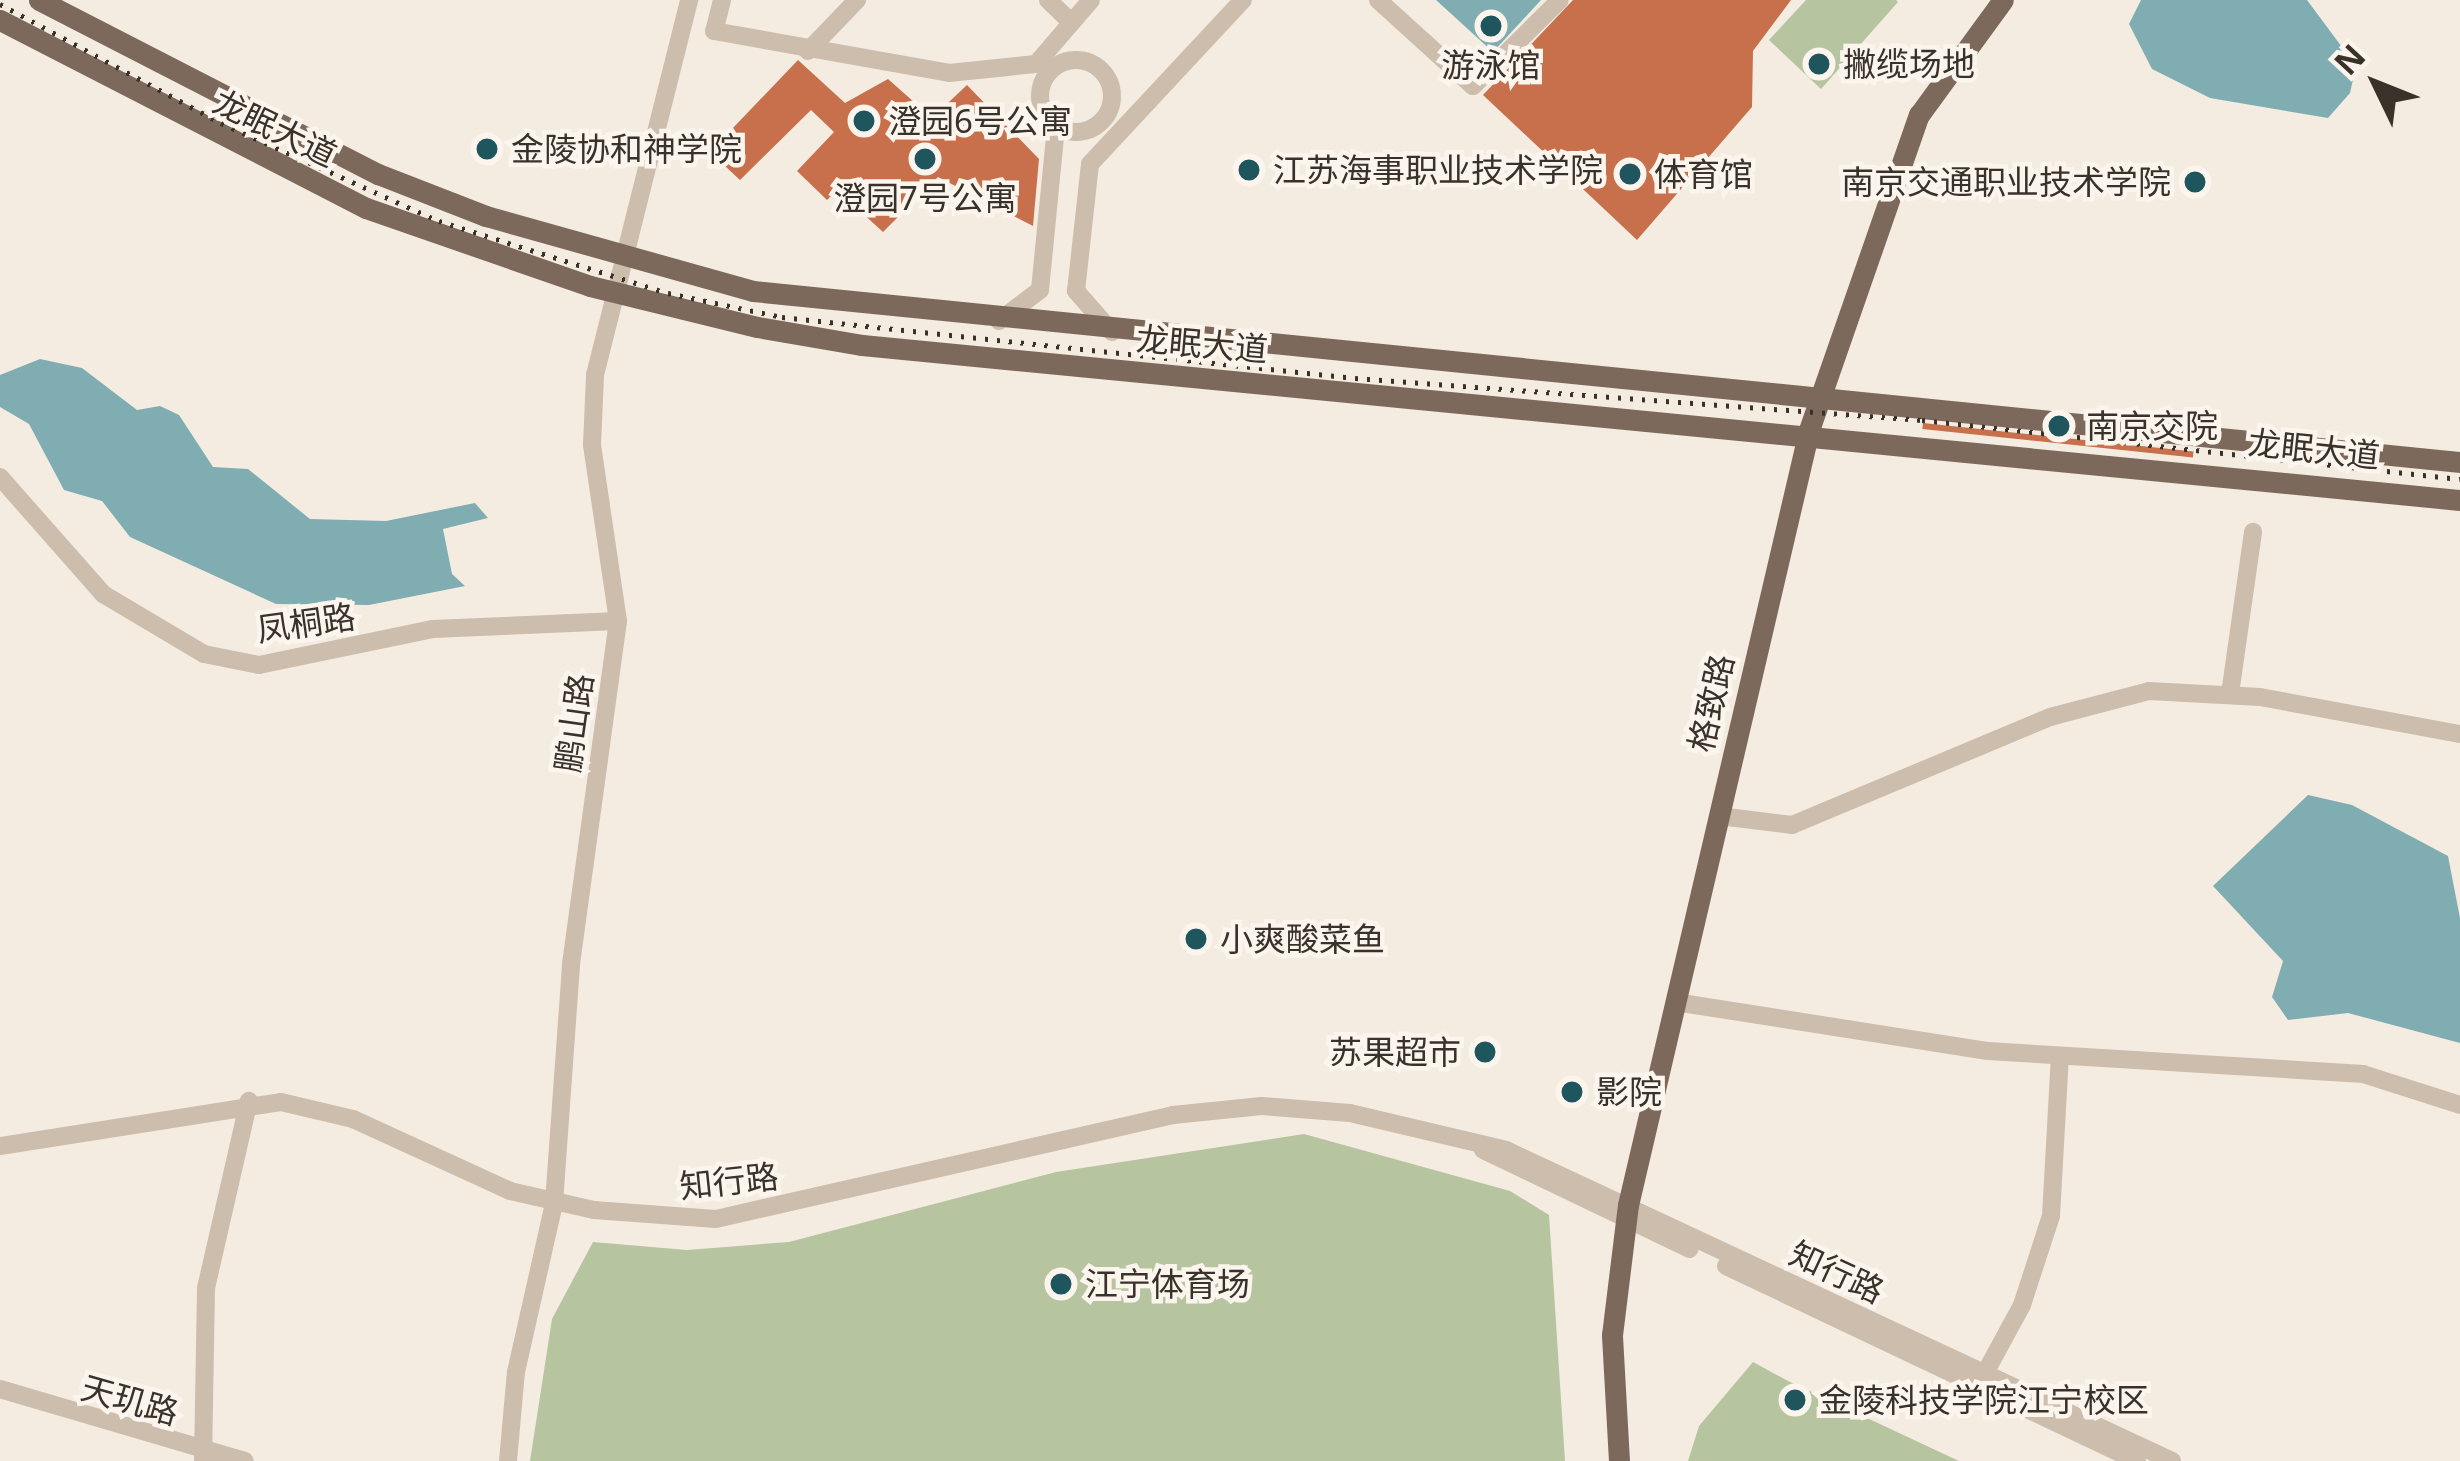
<!DOCTYPE html>
<html>
<head>
<meta charset="utf-8">
<style>
  body { margin:0 }
  #map { position:relative; width:2460px; height:1461px; overflow:hidden; background:#f4ece1; font-family:"Noto Sans","Noto Sans SC",sans-serif }
  div>[style] { position:absolute }
  .green>* { inset:0; background:#b6c4a0 }
  .water>* { inset:0; background:#7fadb2 }
  .building>* { inset:0; background:#c7704b; transform-origin:0 0 }
  .minor>* { height:18px; margin:-9px; padding:0 9px; transform-origin:9px; border-radius:9px; background:#cdbdac }
  .minor>.ring { margin:-9px; padding:0; box-sizing:content-box; background:none; border:18px solid #cdbdac; border-radius:50% }
  .major>* { height:21px; margin:-10.5px; padding:0 10.5px; transform-origin:10.5px; border-radius:10.5px; background:#7d695c }
  .rail>* { height:4.5px; margin-top:-2.25px; transform-origin:0; background:repeating-linear-gradient(90deg,#3b312b 0 3px,transparent 0 12px) }
  .dots>* { width:33px; height:33px; translate:-50% -50%; box-sizing:border-box; border:6px solid #fbf5ee; border-radius:50% }
  span { translate:-50% -50%; white-space:nowrap; text-align:center; line-height:1.15; -webkit-text-stroke:9px #fbf5ee; paint-order:stroke }
  .poi-label { font-size:33px; color:#3b312b }
  .left { translate:0 -50%; text-align:left }
  .right { translate:-100% -50%; text-align:right }
  .street-label { font-size:33px; color:#3b312b }
  .north { position:absolute; left:2316px; top:24px; width:120px; height:120px; -webkit-text-stroke:9px #fbf5ee; paint-order:stroke; rotate:313deg; font-size:33px; font-weight:700; line-height:48px; text-align:center; color:#3b312b }
  .north::after { content:''; display:block; margin:auto; width:42px; height:54px; background:#3b312b; clip-path:polygon(50% 0,100% 100%,50% 72%,0 100%) }
</style>
</head>
<body>
<div id="map">
  <div class="green">
    <i style="clip-path:polygon(1806px 0,1896px 0,1898px 2px,1821px 89px,1769px 40px)"></i>
    <i style="clip-path:polygon(1304px 1134px,1510px 1191px,1549px 1215px,1565px 1461px,530px 1461px,552px 1319px,593px 1242px,687px 1250px,789px 1242px,1056px 1172px)"></i>
    <i style="clip-path:polygon(1753px 1362px,1788px 1381px,1959px 1461px,1688px 1461px,1699px 1426px)"></i>
  </div>
  <div class="water">
    <i style="clip-path:polygon(1436px 0,1541px 0,1493px 52px)"></i>
    <i style="clip-path:polygon(2141px 0,2307px 0,2356px 66px,2350px 93px,2328px 118px,2210px 98px,2152px 69px,2129px 24px)"></i>
    <i style="clip-path:polygon(40px 359px,82px 368px,137px 410px,160px 406px,179px 415px,213px 467px,248px 469px,310px 519px,386px 521px,475px 503px,488px 518px,443px 529px,452px 574px,465px 586px,369px 605px,276px 604px,130px 537px,102px 501px,64px 490px,29px 424px,0 407px,0 375px)"></i>
    <i style="clip-path:polygon(2308px 795px,2352px 805px,2448px 856px,2460px 918px,2460px 1043px,2348px 1013px,2288px 1020px,2272px 997px,2283px 961px,2213px 886px)"></i>
  </div>
  <div class="building">
    <i style="clip-path:polygon(1573px 0,1791px 0,1753px 51px,1752px 107px,1637px 240px,1483px 95px)"></i>
    <i style="clip-path:polygon(798px 60px,845px 103px,888px 79px,932px 118px,967px 85px,1039px 159px,1033px 226px,938px 177px,883px 232px,837px 190px,827px 200px,797px 171px,834px 132px,811px 110px,740px 180px,710px 152px)"></i>
    <i style="left:1923px;top:423px;width:272px;height:6px;rotate:6deg"></i>
  </div>
  <div class="minor">
    <i style="left:722px;top:0;width:32px;rotate:104deg"></i>
    <i style="left:714px;top:31px;width:239px;rotate:10.1deg"></i>
    <i style="left:949px;top:73px;width:87px;rotate:-5.9deg"></i>
    <i style="left:1036px;top:64px;width:84px;rotate:-49.3deg"></i>
    <i style="left:1048px;top:0;width:32px;rotate:44deg"></i>
    <i style="left:1378px;top:0;width:128px;rotate:42.2deg"></i>
    <i style="left:1473px;top:86px;width:122px;rotate:-44.7deg"></i>
    <i style="left:808px;top:51px;width:71px;rotate:-46.1deg"></i>
    <i class="ring" style="left:1040px;top:60px;width:54px;height:54px"></i>
    <i style="left:999px;top:321px;width:51px;rotate:-37.1deg"></i>
    <i style="left:1040px;top:290px;width:165px;rotate:-84.4deg"></i>
    <i style="left:1112px;top:332px;width:55px;rotate:-131.3deg"></i>
    <i style="left:1076px;top:291px;width:128px;rotate:-83.7deg"></i>
    <i style="left:1090px;top:164px;width:224px;rotate:-47deg"></i>
    <i style="left:0;top:477px;width:156px;rotate:48.6deg"></i>
    <i style="left:103px;top:594px;width:117px;rotate:30.7deg"></i>
    <i style="left:204px;top:654px;width:56px;rotate:11.3deg"></i>
    <i style="left:259px;top:665px;width:178px;rotate:-11.7deg"></i>
    <i style="left:433px;top:629px;width:185px;rotate:-2.5deg"></i>
    <i style="left:2230px;top:694px;width:164px;rotate:-81.9deg"></i>
    <i style="left:1719px;top:816px;width:74px;rotate:7deg"></i>
    <i style="left:1792px;top:825px;width:280px;rotate:-22.7deg"></i>
    <i style="left:2050px;top:717px;width:102px;rotate:-14.7deg"></i>
    <i style="left:2149px;top:691px;width:111px;rotate:3.1deg"></i>
    <i style="left:2260px;top:697px;width:203px;rotate:10.5deg"></i>
    <i style="left:1675px;top:1002px;width:317px;rotate:8.9deg"></i>
    <i style="left:1988px;top:1051px;width:376px;rotate:3.5deg"></i>
    <i style="left:2363px;top:1074px;width:102px;rotate:17.7deg"></i>
    <i style="left:0;top:1146px;width:284px;rotate:-8.9deg"></i>
    <i style="left:281px;top:1102px;width:74px;rotate:13.3deg"></i>
    <i style="left:353px;top:1119px;width:173px;rotate:24.6deg"></i>
    <i style="left:510px;top:1191px;width:86px;rotate:12.7deg"></i>
    <i style="left:594px;top:1210px;width:122px;rotate:4.2deg"></i>
    <i style="left:716px;top:1219px;width:469px;rotate:-12.8deg"></i>
    <i style="left:1173px;top:1115px;width:89px;rotate:-5.8deg"></i>
    <i style="left:1262px;top:1106px;width:88px;rotate:4.5deg"></i>
    <i style="left:1350px;top:1113px;width:160px;rotate:13.3deg"></i>
    <i style="left:1506px;top:1150px;width:735px;rotate:25.03deg"></i>
    <i style="left:1483px;top:1150px;width:229px;rotate:25.6deg"></i>
    <i style="left:1726px;top:1266px;width:455px;rotate:25.4deg"></i>
    <i style="left:1984px;top:1375px;width:80px;rotate:-61.5deg"></i>
    <i style="left:2022px;top:1305px;width:94px;rotate:-72deg"></i>
    <i style="left:2051px;top:1216px;width:159px;rotate:-86.8deg"></i>
    <i style="left:0;top:1389px;width:255px;rotate:16.4deg"></i>
    <i style="left:203px;top:1461px;width:173px;rotate:-89deg"></i>
    <i style="left:206px;top:1288px;width:192px;rotate:-77.1deg"></i>
    <i style="left:508px;top:1461px;width:89px;rotate:-84.9deg"></i>
    <i style="left:516px;top:1372px;width:173px;rotate:-77.3deg"></i>
    <i style="left:554px;top:1203px;width:240px;rotate:-85.9deg"></i>
    <i style="left:571px;top:964px;width:346px;rotate:-82.2deg"></i>
    <i style="left:618px;top:621px;width:178px;rotate:-98.4deg"></i>
    <i style="left:592px;top:445px;width:70px;rotate:-87.5deg"></i>
    <i style="left:595px;top:375px;width:387px;rotate:-75.9deg"></i>
  </div>
  <div class="major">
    <i style="left:39px;top:0;width:381px;rotate:27.2deg"></i>
    <i style="left:378px;top:174px;width:116px;rotate:21.3deg"></i>
    <i style="left:486px;top:216px;width:277px;rotate:15.7deg"></i>
    <i style="left:753px;top:291px;width:1716px;rotate:5.72deg"></i>
    <i style="left:0;top:20px;width:411px;rotate:27.2deg"></i>
    <i style="left:366px;top:208px;width:237px;rotate:19.2deg"></i>
    <i style="left:590px;top:286px;width:172px;rotate:13.8deg"></i>
    <i style="left:757px;top:327px;width:107px;rotate:9.7deg"></i>
    <i style="left:862px;top:345px;width:1605px;rotate:5.54deg"></i>
    <i style="left:1619px;top:1461px;width:126px;rotate:-93.2deg"></i>
    <i style="left:1612px;top:1335px;width:131px;rotate:-83deg"></i>
    <i style="left:1628px;top:1205px;width:796px;rotate:-76.85deg"></i>
    <i style="left:1809px;top:430px;width:334px;rotate:-70.8deg"></i>
    <i style="left:1919px;top:115px;width:142px;rotate:-53.9deg"></i>
  </div>
  <div class="rail">
    <i style="left:0;top:4px;width:251px;rotate:28.3deg"></i>
    <i style="left:221px;top:123px;width:239px;rotate:24.2deg"></i>
    <i style="left:439px;top:221px;width:240px;rotate:17.5deg"></i>
    <i style="left:668px;top:293px;width:116px;rotate:11.9deg"></i>
    <i style="left:782px;top:317px;width:576px;rotate:6.08deg"></i>
    <i style="left:1355px;top:378px;width:569px;rotate:4.24deg"></i>
    <i style="left:1922px;top:420px;width:541px;rotate:6.26deg"></i>
  </div>
  <div class="dots">
    <i style="left:1491px;top:26px;background:#1f565d"></i>
    <i style="left:1819px;top:64px;background:#1f565d"></i>
    <i style="left:864px;top:121px;background:#1f565d"></i>
    <i style="left:487px;top:149px;background:#1f565d"></i>
    <i style="left:925px;top:159px;background:#1f565d"></i>
    <i style="left:1249px;top:170px;background:#1f565d"></i>
    <i style="left:1630px;top:174px;background:#1f565d"></i>
    <i style="left:2195px;top:182px;background:#1f565d"></i>
    <i style="left:2059px;top:426px;background:#1f565d"></i>
    <i style="left:1196px;top:939px;background:#1f565d"></i>
    <i style="left:1485px;top:1052px;background:#1f565d"></i>
    <i style="left:1572px;top:1092px;background:#1f565d"></i>
    <i style="left:1061px;top:1284px;background:#1f565d"></i>
    <i style="left:1795px;top:1400px;background:#1f565d"></i>
  </div>
  <div class="poi-label">
    <span class="left" style="left:1843px;top:64px">撇缆场地</span>
    <span style="left:1491px;top:65px">游泳馆</span>
    <span class="left" style="left:888px;top:121px">澄园6号公寓</span>
    <span class="left" style="left:511px;top:149px">金陵协和神学院</span>
    <span class="left" style="left:1273px;top:170px">江苏海事职业技术学院</span>
    <span class="left" style="left:1654px;top:174px">体育馆</span>
    <span class="right" style="left:2171px;top:182px">南京交通职业技术学院</span>
    <span style="left:925px;top:198px">澄园7号公寓</span>
    <span class="left" style="left:2086px;top:426px">南京交院</span>
    <span class="left" style="left:1220px;top:939px">小爽酸菜鱼</span>
    <span class="right" style="left:1461px;top:1052px">苏果超市</span>
    <span class="left" style="left:1596px;top:1092px">影院</span>
    <span class="left" style="left:1085px;top:1284px">江宁体育场</span>
    <span class="left" style="left:1819px;top:1400px">金陵科技学院江宁校区</span>
  </div>
  <div class="street-label">
    <span style="left:275px;top:128px;rotate:26deg">龙眠大道</span>
    <span style="left:1202px;top:344px;rotate:5deg">龙眠大道</span>
    <span style="left:2314px;top:449px;rotate:6deg">龙眠大道</span>
    <span style="left:306px;top:623px;rotate:-8deg">凤桐路</span>
    <span style="left:1711px;top:703px;rotate:-77deg">格致路</span>
    <span style="left:574px;top:723px;rotate:-82deg">鹏山路</span>
    <span style="left:729px;top:1181px;rotate:-6deg">知行路</span>
    <span style="left:1837px;top:1272px;rotate:25deg">知行路</span>
    <span style="left:130px;top:1400px;rotate:16deg">天玑路</span>
  </div>
  <div class="north">N</div>
</div>
</body>
</html>
